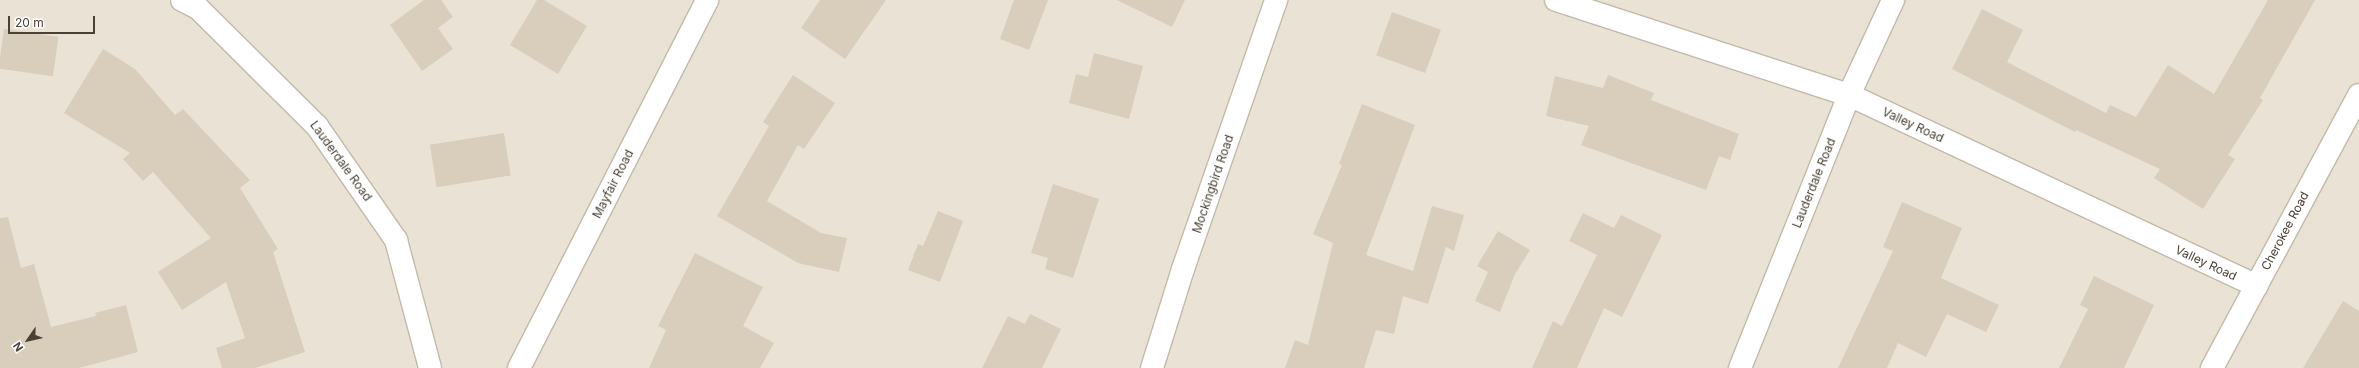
<!DOCTYPE html>
<html>
<head>
<meta charset="utf-8">
<style>
  body { margin:0 }
  #map { position:relative; width:2359px; height:368px; overflow:hidden; background:#f6f1e8; font-family:Inter,sans-serif }
  div>[style] { position:absolute }
  .residential>* { inset:0; background:#eae3d5; transform-origin:0 0 }
  .building>* { inset:0; background:#d9cdbc; transform-origin:0 0 }
  .roads { filter:drop-shadow(1px 0 #c2b9a9) drop-shadow(-1px 0 #c2b9a9) drop-shadow(0 1px #c2b9a9) drop-shadow(0 -1px #c2b9a9) }
  .minor>* { height:22px; margin:-11px; padding:0 11px; transform-origin:11px; border-radius:11px; background:#fff }
  span { translate:-50% -50%; white-space:nowrap; text-align:center; line-height:1.15; -webkit-text-stroke:3.5px #fff; paint-order:stroke }
  .street-label { font-size:12px; color:#4a4135 }
  .north { position:absolute; left:8px; top:320px; width:40px; height:40px; -webkit-text-stroke:3px #fff; paint-order:stroke; rotate:236deg; font-size:11px; font-weight:700; line-height:16px; text-align:center; color:#4a4135 }
  .north::after { content:''; display:block; margin:auto; width:14px; height:18px; background:#4a4135; clip-path:polygon(50% 0,100% 100%,50% 72%,0 100%) }
  .scale { position:absolute; left:8px; top:16px; width:87px; height:18px; box-sizing:border-box; border:2px solid #4a4135; border-top:0; padding-left:5px; font-size:12px; line-height:14px; white-space:nowrap; color:#4a4135; -webkit-text-stroke:3px #fff; paint-order:stroke }
</style>
</head>
<body>
<div id="map">
  <div class="residential">
    <i style="left:0;top:0;width:2359px;height:368px"></i>
  </div>
  <div class="building">
    <i style="clip-path:polygon(424px 0,441px 0,453px 17px,438px 28px,453px 49px,422px 71px,390px 25px)"></i>
    <i style="clip-path:polygon(537px 0,544px 0,587px 26px,558px 74px,510px 45px)"></i>
    <i style="clip-path:polygon(820px 0,886px 0,845px 59px,801px 28px)"></i>
    <i style="clip-path:polygon(1014px 0,1048px 0,1029px 50px,1000px 39px)"></i>
    <i style="clip-path:polygon(1117px 0,1185px 0,1172px 27px)"></i>
    <i style="clip-path:polygon(2268px 0,2315px 0,2260px 98px,2263px 100px,2228px 155px,2235px 159px,2203px 209px,2154px 178px,2160px 169px,2076px 130px,2075px 132px,1952px 69px,1982px 9px,2023px 30px,2007px 62px,2106px 113px,2110px 105px,2136px 117px,2168px 65px,2214px 94px)"></i>
    <i style="left:1392px;top:12px;width:52px;height:46px;rotate:20deg"></i>
    <i style="left:4px;top:29px;width:55px;height:40px;rotate:8deg"></i>
    <i style="clip-path:polygon(103px 49px,135px 69px,175px 115px,183px 109px,250px 180px,240px 188px,278px 249px,273px 252px,305px 352px,255px 368px,222px 368px,216px 348px,245px 338px,226px 282px,182px 310px,158px 272px,211px 238px,153px 172px,143px 181px,123px 159px,130px 153px,64px 113px)"></i>
    <i style="clip-path:polygon(1094px 53px,1143px 66px,1129px 119px,1069px 103px,1076px 74px,1088px 77px)"></i>
    <i style="clip-path:polygon(793px 75px,835px 103px,804px 149px,798px 145px,767px 201px,821px 233px,847px 238px,839px 272px,798px 263px,717px 216px,769px 126px,763px 122px)"></i>
    <i style="clip-path:polygon(1608px 75px,1654px 93px,1651px 100px,1739px 134px,1730px 160px,1719px 156px,1706px 190px,1581px 145px,1589px 126px,1546px 116px,1555px 76px,1603px 88px)"></i>
    <i style="clip-path:polygon(1362px 104px,1415px 125px,1366px 255px,1413px 271px,1432px 206px,1464px 215px,1454px 251px,1446px 247px,1428px 304px,1403px 296px,1394px 334px,1376px 330px,1364px 368px,1285px 368px,1295px 340px,1308px 345px,1333px 243px,1313px 234px,1342px 165px,1339px 164px)"></i>
    <i style="left:504px;top:133px;width:43px;height:75px;rotate:81deg"></i>
    <i style="clip-path:polygon(1053px 184px,1099px 199px,1073px 278px,1045px 269px,1048px 258px,1031px 253px)"></i>
    <i style="clip-path:polygon(1902px 202px,1962px 228px,1941px 278px,1999px 305px,1986px 332px,1947px 314px,1926px 357px,1898px 343px,1887px 368px,1838px 368px,1893px 251px,1883px 247px)"></i>
    <i style="clip-path:polygon(938px 211px,963px 221px,940px 282px,908px 270px,918px 244px,923px 246px)"></i>
    <i style="clip-path:polygon(1583px 213px,1614px 228px,1621px 215px,1662px 235px,1622px 317px,1604px 308px,1577px 368px,1532px 368px,1553px 321px,1562px 326px,1597px 255px,1569px 241px)"></i>
    <i style="clip-path:polygon(8px 217px,21px 268px,34px 264px,51px 327px,96px 316px,95px 313px,126px 305px,138px 352px,79px 368px,0 368px,0 218px)"></i>
    <i style="clip-path:polygon(1498px 231px,1530px 250px,1515px 274px,1500px 312px,1475px 301px,1488px 272px,1477px 266px)"></i>
    <i style="clip-path:polygon(695px 253px,763px 287px,743px 326px,774px 343px,760px 368px,649px 368px,666px 330px,658px 326px)"></i>
    <i style="clip-path:polygon(2094px 276px,2154px 305px,2124px 368px,2059px 368px,2088px 309px,2080px 305px)"></i>
    <i style="clip-path:polygon(2343px 301px,2359px 311px,2359px 368px,2303px 368px)"></i>
    <i style="clip-path:polygon(1030px 314px,1061px 329px,1042px 368px,982px 368px,1008px 316px,1025px 324px)"></i>
  </div>
  <div class="roads">
    <div class="minor">
      <i style="left:182px;top:0;width:18px;rotate:27deg"></i>
      <i style="left:198px;top:8px;width:168px;rotate:44.8deg"></i>
      <i style="left:317px;top:126px;width:139px;rotate:55.3deg"></i>
      <i style="left:396px;top:240px;width:132px;rotate:75.1deg"></i>
      <i style="left:1556px;top:0;width:308px;rotate:18deg"></i>
      <i style="left:1849px;top:95px;width:450px;rotate:25.1deg"></i>
      <i style="left:519px;top:368px;width:413px;rotate:-62.9deg"></i>
      <i style="left:1152px;top:368px;width:104px;rotate:-72.6deg"></i>
      <i style="left:1183px;top:269px;width:285px;rotate:-70.9deg"></i>
      <i style="left:1740px;top:368px;width:294px;rotate:-68.2deg"></i>
      <i style="left:1849px;top:95px;width:105px;rotate:-65.1deg"></i>
      <i style="left:2212px;top:368px;width:310px;rotate:-61.7deg"></i>
    </div>
  </div>
  <div class="street-label">
    <span style="left:1913px;top:125px;rotate:25deg">Valley Road</span>
    <span style="left:341px;top:161px;rotate:54deg">Lauderdale Road</span>
    <span style="left:1814px;top:183px;rotate:-68deg">Lauderdale Road</span>
    <span style="left:613px;top:184px;rotate:-63deg">Mayfair Road</span>
    <span style="left:1213px;top:184px;rotate:-71deg">Mockingbird Road</span>
    <span style="left:2285px;top:231px;rotate:-62deg">Cherokee Road</span>
    <span style="left:2206px;top:263px;rotate:25deg">Valley Road</span>
  </div>
  <div class="north">N</div>
  <div class="scale">20 m</div>
</div>
</body>
</html>
